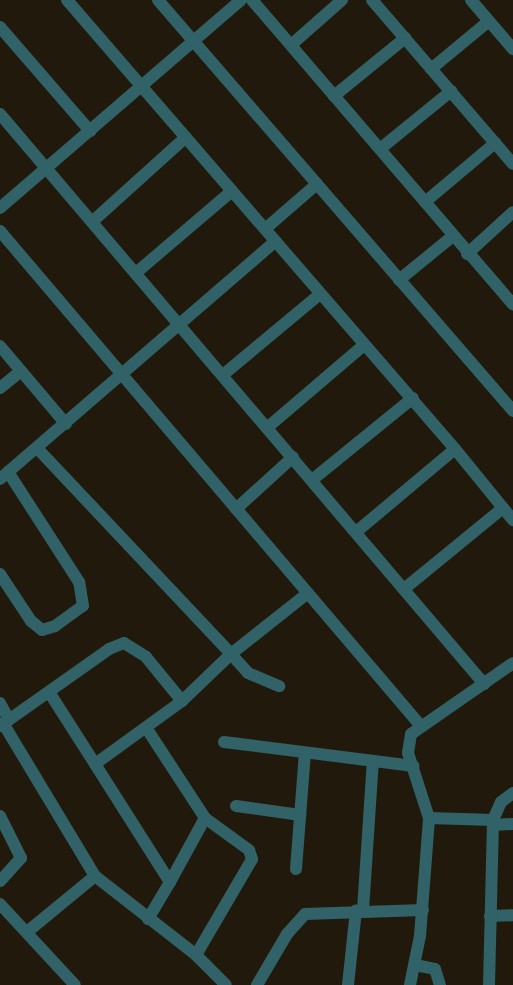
<!DOCTYPE html>
<html>
<head>
<meta charset="utf-8">
<style>
  body { margin:0 }
  #map { position:relative; width:513px; height:985px; overflow:hidden; background:#211a0c; font-family:Mulish,sans-serif }
  div>[style] { position:absolute }
  .minor>* { height:12px; margin:-6px; padding:0 6px; transform-origin:6px; border-radius:6px; background:#316267 }
  span { translate:-50% -50%; white-space:nowrap; text-align:center; line-height:1.15; -webkit-text-stroke:4px #080602; paint-order:stroke }
</style>
</head>
<body>
<div id="map">
  <div class="minor">
    <i style="left:67px;top:0;width:593px;rotate:49.17deg"></i>
    <i style="left:455px;top:449px;width:129px;rotate:140deg"></i>
    <i style="left:158px;top:0;width:543px;rotate:49.18deg"></i>
    <i style="left:252px;top:0;width:401px;rotate:49.4deg"></i>
    <i style="left:372px;top:0;width:216px;rotate:49.3deg"></i>
    <i style="left:471px;top:0;width:65px;rotate:49.4deg"></i>
    <i style="left:0;top:27px;width:138px;rotate:49.1deg"></i>
    <i style="left:291px;top:45px;width:68px;rotate:-41.4deg"></i>
    <i style="left:431px;top:69px;width:75px;rotate:-39.6deg"></i>
    <i style="left:334px;top:96px;width:92px;rotate:-39.2deg"></i>
    <i style="left:0;top:114px;width:748px;rotate:49.66deg"></i>
    <i style="left:380px;top:149px;width:92px;rotate:-39.2deg"></i>
    <i style="left:425px;top:202px;width:92px;rotate:-40.1deg"></i>
    <i style="left:0;top:208px;width:318px;rotate:-40.8deg"></i>
    <i style="left:93px;top:221px;width:125px;rotate:-42.1deg"></i>
    <i style="left:265px;top:229px;width:69px;rotate:-40.9deg"></i>
    <i style="left:0;top:231px;width:648px;rotate:49.63deg"></i>
    <i style="left:467px;top:254px;width:62px;rotate:-42.4deg"></i>
    <i style="left:137px;top:272px;width:125px;rotate:-40.5deg"></i>
    <i style="left:399px;top:280px;width:70px;rotate:-39.2deg"></i>
    <i style="left:0;top:346px;width:102px;rotate:49.8deg"></i>
    <i style="left:224px;top:374px;width:125px;rotate:-39.8deg"></i>
    <i style="left:0;top:388px;width:27px;rotate:-39deg"></i>
    <i style="left:268px;top:427px;width:126px;rotate:-40.5deg"></i>
    <i style="left:37px;top:448px;width:283px;rotate:46.7deg"></i>
    <i style="left:231px;top:654px;width:98px;rotate:-38.4deg"></i>
    <i style="left:455px;top:449px;width:92px;rotate:50.8deg"></i>
    <i style="left:0;top:479px;width:364px;rotate:-40.8deg"></i>
    <i style="left:312px;top:480px;width:130px;rotate:-39.1deg"></i>
    <i style="left:236px;top:509px;width:77px;rotate:-42.4deg"></i>
    <i style="left:0;top:574px;width:56px;rotate:56.6deg"></i>
    <i style="left:31px;top:621px;width:14px;rotate:39deg"></i>
    <i style="left:42px;top:630px;width:14px;rotate:-17deg"></i>
    <i style="left:55px;top:626px;width:34px;rotate:-36deg"></i>
    <i style="left:83px;top:606px;width:24px;rotate:-99deg"></i>
    <i style="left:79px;top:582px;width:131px;rotate:-122.8deg"></i>
    <i style="left:404px;top:589px;width:128px;rotate:-39.3deg"></i>
    <i style="left:49px;top:692px;width:85px;rotate:57.4deg"></i>
    <i style="left:95px;top:764px;width:107px;rotate:-35.9deg"></i>
    <i style="left:0;top:703px;width:19px;rotate:62deg"></i>
    <i style="left:3px;top:723px;width:179px;rotate:59deg"></i>
    <i style="left:95px;top:876px;width:128px;rotate:38deg"></i>
    <i style="left:196px;top:955px;width:42px;rotate:45deg"></i>
    <i style="left:0;top:726px;width:133px;rotate:-35.2deg"></i>
    <i style="left:109px;top:649px;width:16px;rotate:-22deg"></i>
    <i style="left:124px;top:643px;width:26px;rotate:32deg"></i>
    <i style="left:146px;top:657px;width:57px;rotate:50.7deg"></i>
    <i style="left:182px;top:701px;width:68px;rotate:-43.8deg"></i>
    <i style="left:231px;top:654px;width:25px;rotate:48deg"></i>
    <i style="left:248px;top:673px;width:34px;rotate:23deg"></i>
    <i style="left:147px;top:729px;width:106px;rotate:56.9deg"></i>
    <i style="left:205px;top:818px;width:73px;rotate:118.7deg"></i>
    <i style="left:224px;top:742px;width:191px;rotate:7.2deg"></i>
    <i style="left:95px;top:764px;width:140px;rotate:57.6deg"></i>
    <i style="left:170px;top:882px;width:43px;rotate:120.7deg"></i>
    <i style="left:236px;top:806px;width:65px;rotate:8deg"></i>
    <i style="left:0;top:816px;width:47px;rotate:63.4deg"></i>
    <i style="left:21px;top:858px;width:31px;rotate:132deg"></i>
    <i style="left:429px;top:818px;width:64px;rotate:1.8deg"></i>
    <i style="left:493px;top:825px;width:20px;rotate:-3deg"></i>
    <i style="left:296px;top:869px;width:116px;rotate:-85.6deg"></i>
    <i style="left:0;top:904px;width:110px;rotate:47.2deg"></i>
    <i style="left:363px;top:910px;width:149px;rotate:-86.2deg"></i>
    <i style="left:490px;top:916px;width:23px;rotate:-2deg"></i>
    <i style="left:27px;top:932px;width:88px;rotate:-39.5deg"></i>
    <i style="left:196px;top:955px;width:111px;rotate:-59.7deg"></i>
    <i style="left:252px;top:859px;width:9px;rotate:-108deg"></i>
    <i style="left:249px;top:850px;width:54px;rotate:-144deg"></i>
    <i style="left:415px;top:965px;width:20px;rotate:11deg"></i>
    <i style="left:435px;top:969px;width:17px;rotate:73deg"></i>
    <i style="left:257px;top:985px;width:59px;rotate:-59.5deg"></i>
    <i style="left:287px;top:934px;width:27px;rotate:-48deg"></i>
    <i style="left:305px;top:914px;width:118px;rotate:-1.9deg"></i>
    <i style="left:348px;top:985px;width:75px;rotate:-83.9deg"></i>
    <i style="left:410px;top:985px;width:50px;rotate:-78.5deg"></i>
    <i style="left:420px;top:936px;width:118px;rotate:-85.6deg"></i>
    <i style="left:429px;top:818px;width:68px;rotate:-107.9deg"></i>
    <i style="left:408px;top:753px;width:19px;rotate:-81deg"></i>
    <i style="left:411px;top:734px;width:124px;rotate:-34.8deg"></i>
    <i style="left:489px;top:985px;width:165px;rotate:-88.6deg"></i>
    <i style="left:493px;top:820px;width:20px;rotate:-66deg"></i>
    <i style="left:501px;top:802px;width:15px;rotate:-37deg"></i>
  </div>
</div>
</body>
</html>
